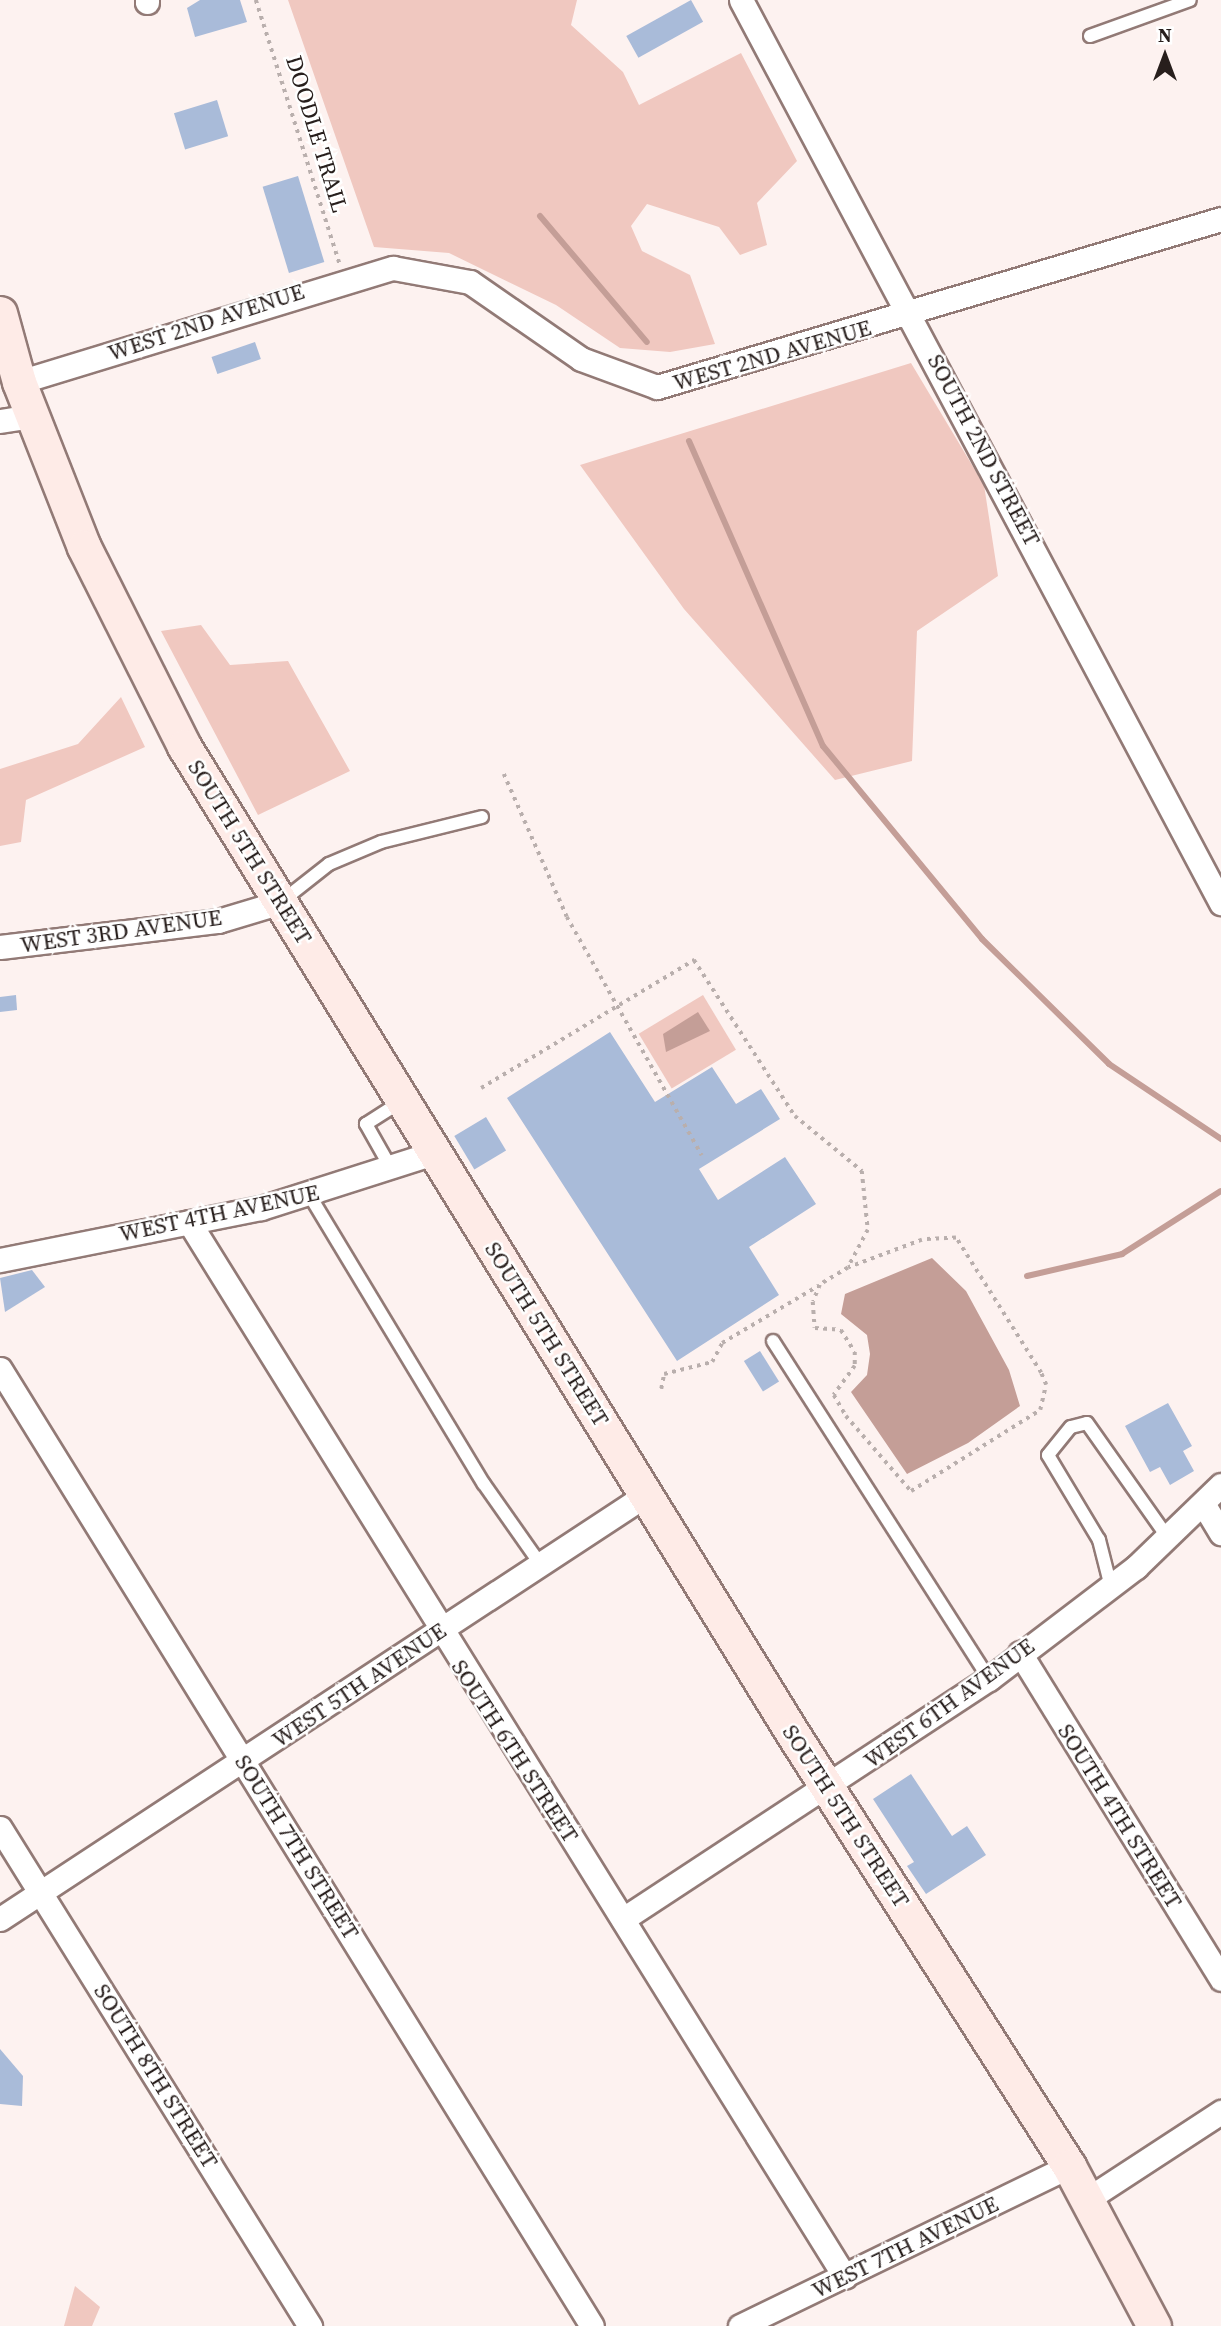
<!DOCTYPE html>
<html>
<head>
<meta charset="utf-8">
<style>
  body { margin:0 }
  #map { position:relative; width:1221px; height:2326px; overflow:hidden; background:#fdf2f0; font-family:"Source Serif 4",serif }
  div>[style] { position:absolute }
  .green>* { inset:0; background:#f0c8c0; transform-origin:0 0 }
  .water>* { inset:0; background:#c49e97 }
  .stream>* { height:6px; margin:-3px; padding:0 3px; transform-origin:3px; border-radius:3px; background:#c49e97 }
  .building>* { inset:0; background:#a9bbd9; transform-origin:0 0 }
  .path>* { height:3.5px; margin-top:-1.75px; transform-origin:0; background:repeating-linear-gradient(90deg,#b9afad 0 3.5px,transparent 0 8.5px) }
  .roads { filter:drop-shadow(2px 0 #927a76) drop-shadow(-2px 0 #927a76) drop-shadow(0 2px #927a76) drop-shadow(0 -2px #927a76) }
  .lane>* { height:12px; margin:-6px; padding:0 6px; transform-origin:6px; border-radius:6px; background:#fff }
  .street>* { height:23px; margin:-11.5px; padding:0 11.5px; transform-origin:11.5px; border-radius:11.5px; background:#fff }
  .secondary>* { height:33px; margin:-16.5px; padding:0 16.5px; transform-origin:16.5px; border-radius:16.5px; background:#feebe7 }
  span { translate:-50% -50%; white-space:nowrap; text-align:center; line-height:1.15; -webkit-text-stroke:5px #fff; paint-order:stroke }
  .street-label { font-size:23px; color:#271e1c }
  .north { position:absolute; left:1130px; top:21px; width:70px; height:70px; -webkit-text-stroke:5px #fff; paint-order:stroke; rotate:0deg; font-size:19px; font-weight:700; line-height:28px; text-align:center; color:#271e1c }
  .north::after { content:''; display:block; margin:auto; width:24px; height:32px; background:#271e1c; clip-path:polygon(50% 0,100% 100%,50% 72%,0 100%) }
</style>
</head>
<body>
<div id="map">
  <div class="green">
    <i style="clip-path:polygon(288px 0,577px 0,571px 25px,623px 72px,639px 105px,741px 53px,797px 161px,757px 203px,767px 245px,740px 255px,719px 227px,647px 204px,631px 226px,642px 251px,690px 275px,715px 344px,670px 352px,620px 348px,556px 305px,449px 253px,374px 247px)"></i>
    <i style="clip-path:polygon(911px 363px,984px 485px,998px 576px,917px 631px,912px 761px,835px 780px,684px 609px,580px 465px)"></i>
    <i style="clip-path:polygon(201px 625px,230px 665px,288px 661px,350px 771px,258px 815px,161px 631px)"></i>
    <i style="clip-path:polygon(121px 697px,145px 747px,26px 800px,21px 842px,0 846px,0 769px,78px 744px)"></i>
    <i style="left:703px;top:995px;width:64px;height:75px;rotate:59deg"></i>
    <i style="clip-path:polygon(75px 2286px,100px 2307px,92px 2326px,64px 2326px)"></i>
  </div>
  <div class="water">
    <i style="clip-path:polygon(698px 1012px,710px 1031px,666px 1052px,663px 1034px)"></i>
    <i style="clip-path:polygon(932px 1258px,966px 1291px,1009px 1370px,1020px 1406px,968px 1443px,907px 1474px,851px 1392px,867px 1375px,870px 1354px,867px 1335px,841px 1314px,845px 1294px)"></i>
  </div>
  <div class="stream">
    <i style="left:540px;top:216px;width:165px;rotate:49.7deg"></i>
    <i style="left:689px;top:441px;width:333px;rotate:66.3deg"></i>
    <i style="left:823px;top:746px;width:250px;rotate:50.5deg"></i>
    <i style="left:982px;top:939px;width:178px;rotate:44.5deg"></i>
    <i style="left:1109px;top:1064px;width:135px;rotate:33.8deg"></i>
    <i style="left:1027px;top:1276px;width:98px;rotate:-13deg"></i>
    <i style="left:1122px;top:1254px;width:117px;rotate:-32.5deg"></i>
  </div>
  <div class="building">
    <i style="clip-path:polygon(200px 0,240px 0,247px 22px,195px 37px,187px 8px)"></i>
    <i style="left:691px;top:0;width:25px;height:74px;rotate:61deg"></i>
    <i style="left:217px;top:100px;width:38px;height:45px;rotate:73deg"></i>
    <i style="left:298px;top:176px;width:90px;height:37px;rotate:73deg"></i>
    <i style="left:255px;top:342px;width:18px;height:46px;rotate:71deg"></i>
    <i style="clip-path:polygon(16px 995px,17px 1010px,0 1012px,0 997px)"></i>
    <i style="clip-path:polygon(610px 1032px,655px 1102px,712px 1067px,736px 1104px,761px 1089px,780px 1119px,699px 1169px,718px 1200px,785px 1157px,816px 1204px,749px 1247px,779px 1295px,677px 1361px,507px 1098px)"></i>
    <i style="left:486px;top:1117px;width:39px;height:37px;rotate:59deg"></i>
    <i style="clip-path:polygon(32px 1270px,45px 1287px,5px 1312px,0 1278px)"></i>
    <i style="left:760px;top:1351px;width:36px;height:19px;rotate:58deg"></i>
    <i style="clip-path:polygon(1168px 1403px,1192px 1446px,1183px 1451px,1194px 1471px,1170px 1485px,1160px 1467px,1150px 1472px,1125px 1426px)"></i>
    <i style="clip-path:polygon(911px 1774px,952px 1836px,967px 1826px,986px 1855px,926px 1894px,907px 1866px,914px 1862px,873px 1799px)"></i>
    <i style="clip-path:polygon(0 2049px,23px 2076px,22px 2106px,0 2104px)"></i>
  </div>
  <div class="path">
    <i style="left:256px;top:0;width:278px;rotate:72.4deg"></i>
    <i style="left:504px;top:774px;width:156px;rotate:66.2deg"></i>
    <i style="left:567px;top:917px;width:274px;rotate:60.5deg"></i>
    <i style="left:481px;top:1088px;width:249px;rotate:-31deg"></i>
    <i style="left:694px;top:960px;width:186px;rotate:57.1deg"></i>
    <i style="left:795px;top:1116px;width:87px;rotate:39.4deg"></i>
    <i style="left:862px;top:1171px;width:59px;rotate:84.2deg"></i>
    <i style="left:868px;top:1230px;width:43px;rotate:117.8deg"></i>
    <i style="left:848px;top:1268px;width:33px;rotate:149deg"></i>
    <i style="left:820px;top:1285px;width:18px;rotate:112deg"></i>
    <i style="left:813px;top:1302px;width:26px;rotate:86deg"></i>
    <i style="left:815px;top:1328px;width:26px;rotate:4deg"></i>
    <i style="left:841px;top:1330px;width:26px;rotate:58deg"></i>
    <i style="left:855px;top:1352px;width:14px;rotate:90deg"></i>
    <i style="left:855px;top:1366px;width:36px;rotate:126deg"></i>
    <i style="left:834px;top:1395px;width:24px;rotate:60deg"></i>
    <i style="left:846px;top:1416px;width:99px;rotate:49.1deg"></i>
    <i style="left:911px;top:1491px;width:152px;rotate:-32.1deg"></i>
    <i style="left:1040px;top:1410px;width:26px;rotate:-77deg"></i>
    <i style="left:1046px;top:1385px;width:13px;rotate:-113deg"></i>
    <i style="left:1041px;top:1373px;width:160px;rotate:-122.2deg"></i>
    <i style="left:956px;top:1238px;width:34px;rotate:177deg"></i>
    <i style="left:922px;top:1240px;width:79px;rotate:159.3deg"></i>
    <i style="left:661px;top:1389px;width:15px;rotate:-79deg"></i>
    <i style="left:664px;top:1374px;width:49px;rotate:-14deg"></i>
    <i style="left:712px;top:1362px;width:21px;rotate:-62deg"></i>
    <i style="left:722px;top:1343px;width:112px;rotate:-30.7deg"></i>
  </div>
  <div class="roads">
    <div class="lane">
      <i style="left:1090px;top:36px;width:106px;rotate:-19.8deg"></i>
      <i style="left:282px;top:901px;width:60px;rotate:-38.2deg"></i>
      <i style="left:329px;top:864px;width:56px;rotate:-22.9deg"></i>
      <i style="left:381px;top:842px;width:104px;rotate:-13.9deg"></i>
      <i style="left:392px;top:1170px;width:53px;rotate:-119.5deg"></i>
      <i style="left:366px;top:1124px;width:43px;rotate:-32.6deg"></i>
      <i style="left:310px;top:1196px;width:336px;rotate:58.9deg"></i>
      <i style="left:484px;top:1484px;width:99px;rotate:54.9deg"></i>
      <i style="left:773px;top:1341px;width:401px;rotate:57.4deg"></i>
      <i style="left:1111px;top:1587px;width:49px;rotate:-104.3deg"></i>
      <i style="left:1099px;top:1540px;width:99px;rotate:-121deg"></i>
      <i style="left:1048px;top:1455px;width:36px;rotate:-51deg"></i>
      <i style="left:1071px;top:1427px;width:16px;rotate:-14deg"></i>
      <i style="left:1087px;top:1423px;width:141px;rotate:54.8deg"></i>
    </div>
    <div class="street">
      <i style="left:147px;top:0;width:2px;rotate:90deg"></i>
      <i style="left:741px;top:0;width:1023px;rotate:62.01deg"></i>
      <i style="left:19px;top:382px;width:391px;rotate:-17deg"></i>
      <i style="left:393px;top:268px;width:78px;rotate:10.3deg"></i>
      <i style="left:470px;top:282px;width:135px;rotate:34.7deg"></i>
      <i style="left:581px;top:359px;width:81px;rotate:20.2deg"></i>
      <i style="left:657px;top:387px;width:588px;rotate:-16.59deg"></i>
      <i style="left:0;top:421px;width:33px;rotate:-9deg"></i>
      <i style="left:0;top:947px;width:220px;rotate:-6.8deg"></i>
      <i style="left:218px;top:921px;width:66px;rotate:-16.8deg"></i>
      <i style="left:189px;top:1222px;width:1242px;rotate:58.13deg"></i>
      <i style="left:0;top:1260px;width:266px;rotate:-11.3deg"></i>
      <i style="left:261px;top:1208px;width:181px;rotate:-17.7deg"></i>
      <i style="left:0;top:1369px;width:1125px;rotate:58.26deg"></i>
      <i style="left:1204px;top:1505px;width:33px;rotate:59deg"></i>
      <i style="left:1020px;top:1653px;width:383px;rotate:58.3deg"></i>
      <i style="left:0;top:1828px;width:587px;rotate:58.1deg"></i>
      <i style="left:0;top:1919px;width:774px;rotate:-33.3deg"></i>
      <i style="left:623px;top:1919px;width:438px;rotate:-33.3deg"></i>
      <i style="left:989px;top:1679px;width:185px;rotate:-37.3deg"></i>
      <i style="left:1136px;top:1567px;width:118px;rotate:-44deg"></i>
      <i style="left:1089px;top:2198px;width:158px;rotate:-33.1deg"></i>
      <i style="left:740px;top:2326px;width:366px;rotate:-25.9deg"></i>
    </div>
    <div class="secondary">
      <i style="left:0;top:313px;width:72px;rotate:74.6deg"></i>
      <i style="left:19px;top:382px;width:177px;rotate:68.5deg"></i>
      <i style="left:84px;top:547px;width:223px;rotate:63.3deg"></i>
      <i style="left:184px;top:746px;width:1161px;rotate:58.35deg"></i>
      <i style="left:793px;top:1734px;width:513px;rotate:57.43deg"></i>
      <i style="left:1069px;top:2166px;width:181px;rotate:62deg"></i>
    </div>
  </div>
  <div class="street-label">
    <span style="left:317px;top:134px;rotate:73deg">DOODLE TRAIL</span>
    <span style="left:206px;top:322px;rotate:-18deg">WEST 2ND AVENUE</span>
    <span style="left:772px;top:355px;rotate:-16deg">WEST 2ND AVENUE</span>
    <span style="left:984px;top:450px;rotate:62deg">SOUTH 2ND STREET</span>
    <span style="left:250px;top:852px;rotate:58deg">SOUTH 5TH STREET</span>
    <span style="left:121px;top:931px;rotate:-8deg">WEST 3RD AVENUE</span>
    <span style="left:219px;top:1213px;rotate:-12deg">WEST 4TH AVENUE</span>
    <span style="left:547px;top:1334px;rotate:58deg">SOUTH 5TH STREET</span>
    <span style="left:359px;top:1685px;rotate:-34deg">WEST 5TH AVENUE</span>
    <span style="left:949px;top:1703px;rotate:-36deg">WEST 6TH AVENUE</span>
    <span style="left:515px;top:1751px;rotate:57deg">SOUTH 6TH STREET</span>
    <span style="left:846px;top:1816px;rotate:57deg">SOUTH 5TH STREET</span>
    <span style="left:1120px;top:1816px;rotate:58deg">SOUTH 4TH STREET</span>
    <span style="left:297px;top:1847px;rotate:58deg">SOUTH 7TH STREET</span>
    <span style="left:156px;top:2076px;rotate:58deg">SOUTH 8TH STREET</span>
    <span style="left:905px;top:2247px;rotate:-26deg">WEST 7TH AVENUE</span>
  </div>
  <div class="north">N</div>
</div>
</body>
</html>
